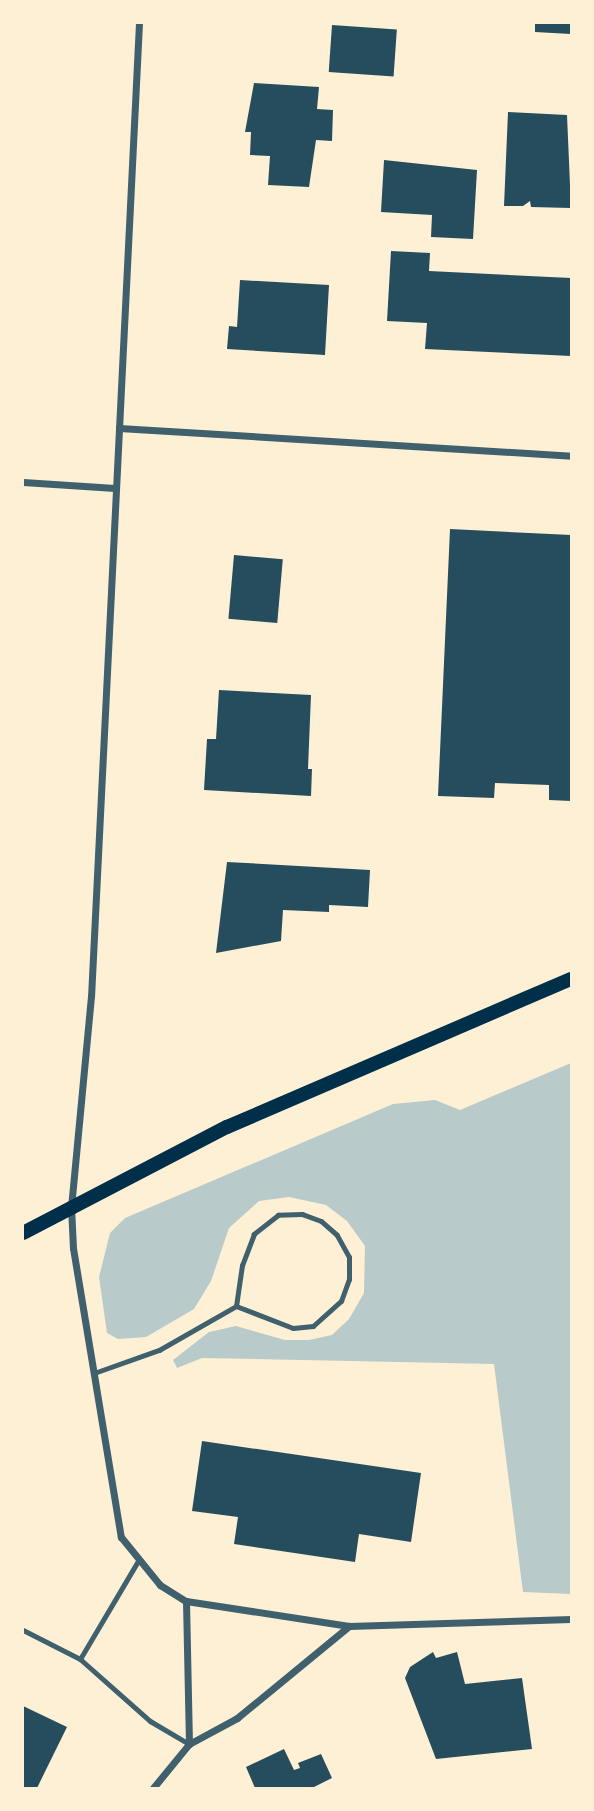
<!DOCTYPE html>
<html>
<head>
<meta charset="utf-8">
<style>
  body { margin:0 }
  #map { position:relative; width:594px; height:1811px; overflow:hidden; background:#fdf0d5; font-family:Roboto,sans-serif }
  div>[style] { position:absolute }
  .green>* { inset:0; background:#b9caca }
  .building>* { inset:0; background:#264d5e; transform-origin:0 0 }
  .service>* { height:5px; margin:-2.5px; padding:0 2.5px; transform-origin:2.5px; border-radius:2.5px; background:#3f606c }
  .minor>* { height:7px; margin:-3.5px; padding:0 3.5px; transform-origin:3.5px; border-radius:3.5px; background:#3f606c }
  .secondary>* { height:14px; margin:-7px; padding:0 7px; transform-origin:7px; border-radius:7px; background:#003049 }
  span { translate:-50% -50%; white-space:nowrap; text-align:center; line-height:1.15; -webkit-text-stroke:6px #fdf0d5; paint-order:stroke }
  .frame { position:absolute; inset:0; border:24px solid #fdf0d5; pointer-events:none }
</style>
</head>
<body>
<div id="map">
  <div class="green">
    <i style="clip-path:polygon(571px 1063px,571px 1594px,523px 1592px,494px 1364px,202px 1358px,177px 1368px,173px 1360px,209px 1332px,236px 1326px,285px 1340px,309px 1340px,332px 1335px,349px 1319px,364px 1293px,365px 1246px,347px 1221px,326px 1205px,289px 1197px,259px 1201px,229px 1228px,211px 1281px,194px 1309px,146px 1337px,118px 1339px,107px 1333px,99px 1277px,110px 1233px,125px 1218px,393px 1104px,435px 1100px,460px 1110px)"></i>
  </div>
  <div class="building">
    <i style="clip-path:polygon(535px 23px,571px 23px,571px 34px,535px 32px)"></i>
    <i style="left:332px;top:25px;width:65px;height:47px;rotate:4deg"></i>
    <i style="clip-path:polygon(254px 83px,319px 87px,317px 109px,333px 110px,332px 141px,316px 140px,309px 187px,268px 185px,270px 156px,250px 155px,251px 132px,245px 132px)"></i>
    <i style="clip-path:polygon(508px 112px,567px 115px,571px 208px,531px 207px,530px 201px,523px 206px,504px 206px)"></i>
    <i style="clip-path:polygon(384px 160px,477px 170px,473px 239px,431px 237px,432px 215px,381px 212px)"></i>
    <i style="clip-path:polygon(391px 251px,430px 253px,429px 271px,571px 278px,571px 356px,425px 349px,427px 323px,387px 321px)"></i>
    <i style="clip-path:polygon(240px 280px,329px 285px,325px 355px,227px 349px,229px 326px,237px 327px)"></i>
    <i style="clip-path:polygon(450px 529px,571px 535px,571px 801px,549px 800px,549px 785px,495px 783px,494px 798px,438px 796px)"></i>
    <i style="left:234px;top:555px;width:49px;height:64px;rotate:5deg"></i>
    <i style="clip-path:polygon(219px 690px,311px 695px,308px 769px,312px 769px,311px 796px,204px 790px,207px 739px,216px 739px)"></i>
    <i style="clip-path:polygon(227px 862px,370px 870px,368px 907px,329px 905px,329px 912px,283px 910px,281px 941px,216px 953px)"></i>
    <i style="clip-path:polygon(202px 1441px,421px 1473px,411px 1542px,359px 1534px,355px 1562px,234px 1544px,238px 1517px,192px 1511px)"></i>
    <i style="clip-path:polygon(433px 1652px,436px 1658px,457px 1652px,465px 1684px,522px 1678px,532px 1749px,436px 1759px,405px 1678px,410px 1667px)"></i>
    <i style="clip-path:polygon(23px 1706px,67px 1727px,37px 1788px,23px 1788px)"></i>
    <i style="clip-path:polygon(284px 1749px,294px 1770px,300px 1768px,298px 1763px,321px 1754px,332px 1778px,312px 1788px,255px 1788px,246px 1767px)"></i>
  </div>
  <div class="service">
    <i style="left:94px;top:1373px;width:69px;rotate:-19.5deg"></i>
    <i style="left:159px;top:1350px;width:89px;rotate:-29.7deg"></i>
    <i style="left:236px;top:1306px;width:61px;rotate:21.1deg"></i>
    <i style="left:293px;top:1328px;width:20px;rotate:-6deg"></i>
    <i style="left:313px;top:1326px;width:38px;rotate:-42deg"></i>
    <i style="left:341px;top:1301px;width:23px;rotate:-70deg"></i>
    <i style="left:349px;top:1279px;width:22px;rotate:-90deg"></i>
    <i style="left:349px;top:1257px;width:25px;rotate:-119deg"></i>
    <i style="left:337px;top:1235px;width:21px;rotate:-139deg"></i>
    <i style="left:321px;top:1221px;width:20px;rotate:-160deg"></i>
    <i style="left:302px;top:1214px;width:24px;rotate:178deg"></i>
    <i style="left:278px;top:1215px;width:31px;rotate:142deg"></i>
    <i style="left:254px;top:1234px;width:33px;rotate:111deg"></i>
    <i style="left:242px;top:1265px;width:41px;rotate:98.3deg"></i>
    <i style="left:23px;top:1630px;width:64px;rotate:27deg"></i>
    <i style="left:80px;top:1659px;width:114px;rotate:-59.4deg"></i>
    <i style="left:80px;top:1659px;width:94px;rotate:41.5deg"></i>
    <i style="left:150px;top:1721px;width:45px;rotate:30.5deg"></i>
  </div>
  <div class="minor">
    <i style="left:139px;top:23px;width:974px;rotate:92.82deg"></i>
    <i style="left:91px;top:996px;width:211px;rotate:95.4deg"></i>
    <i style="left:71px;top:1206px;width:42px;rotate:87.3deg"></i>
    <i style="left:73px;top:1248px;width:293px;rotate:80.6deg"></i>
    <i style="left:121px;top:1537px;width:62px;rotate:50.9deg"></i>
    <i style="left:160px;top:1585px;width:31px;rotate:32deg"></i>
    <i style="left:186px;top:1601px;width:165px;rotate:8.7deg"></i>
    <i style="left:349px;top:1626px;width:222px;rotate:-1.8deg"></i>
    <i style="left:119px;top:428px;width:453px;rotate:3.5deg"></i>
    <i style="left:23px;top:482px;width:92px;rotate:3.7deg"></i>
    <i style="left:189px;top:1744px;width:55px;rotate:-28.4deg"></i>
    <i style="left:237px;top:1718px;width:145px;rotate:-39.4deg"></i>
    <i style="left:153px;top:1788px;width:57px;rotate:-50.7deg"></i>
    <i style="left:189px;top:1744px;width:143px;rotate:-91.2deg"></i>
  </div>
  <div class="secondary">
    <i style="left:23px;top:1233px;width:230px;rotate:-27.5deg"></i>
    <i style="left:227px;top:1127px;width:374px;rotate:-23.3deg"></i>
  </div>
  <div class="frame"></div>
</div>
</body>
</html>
